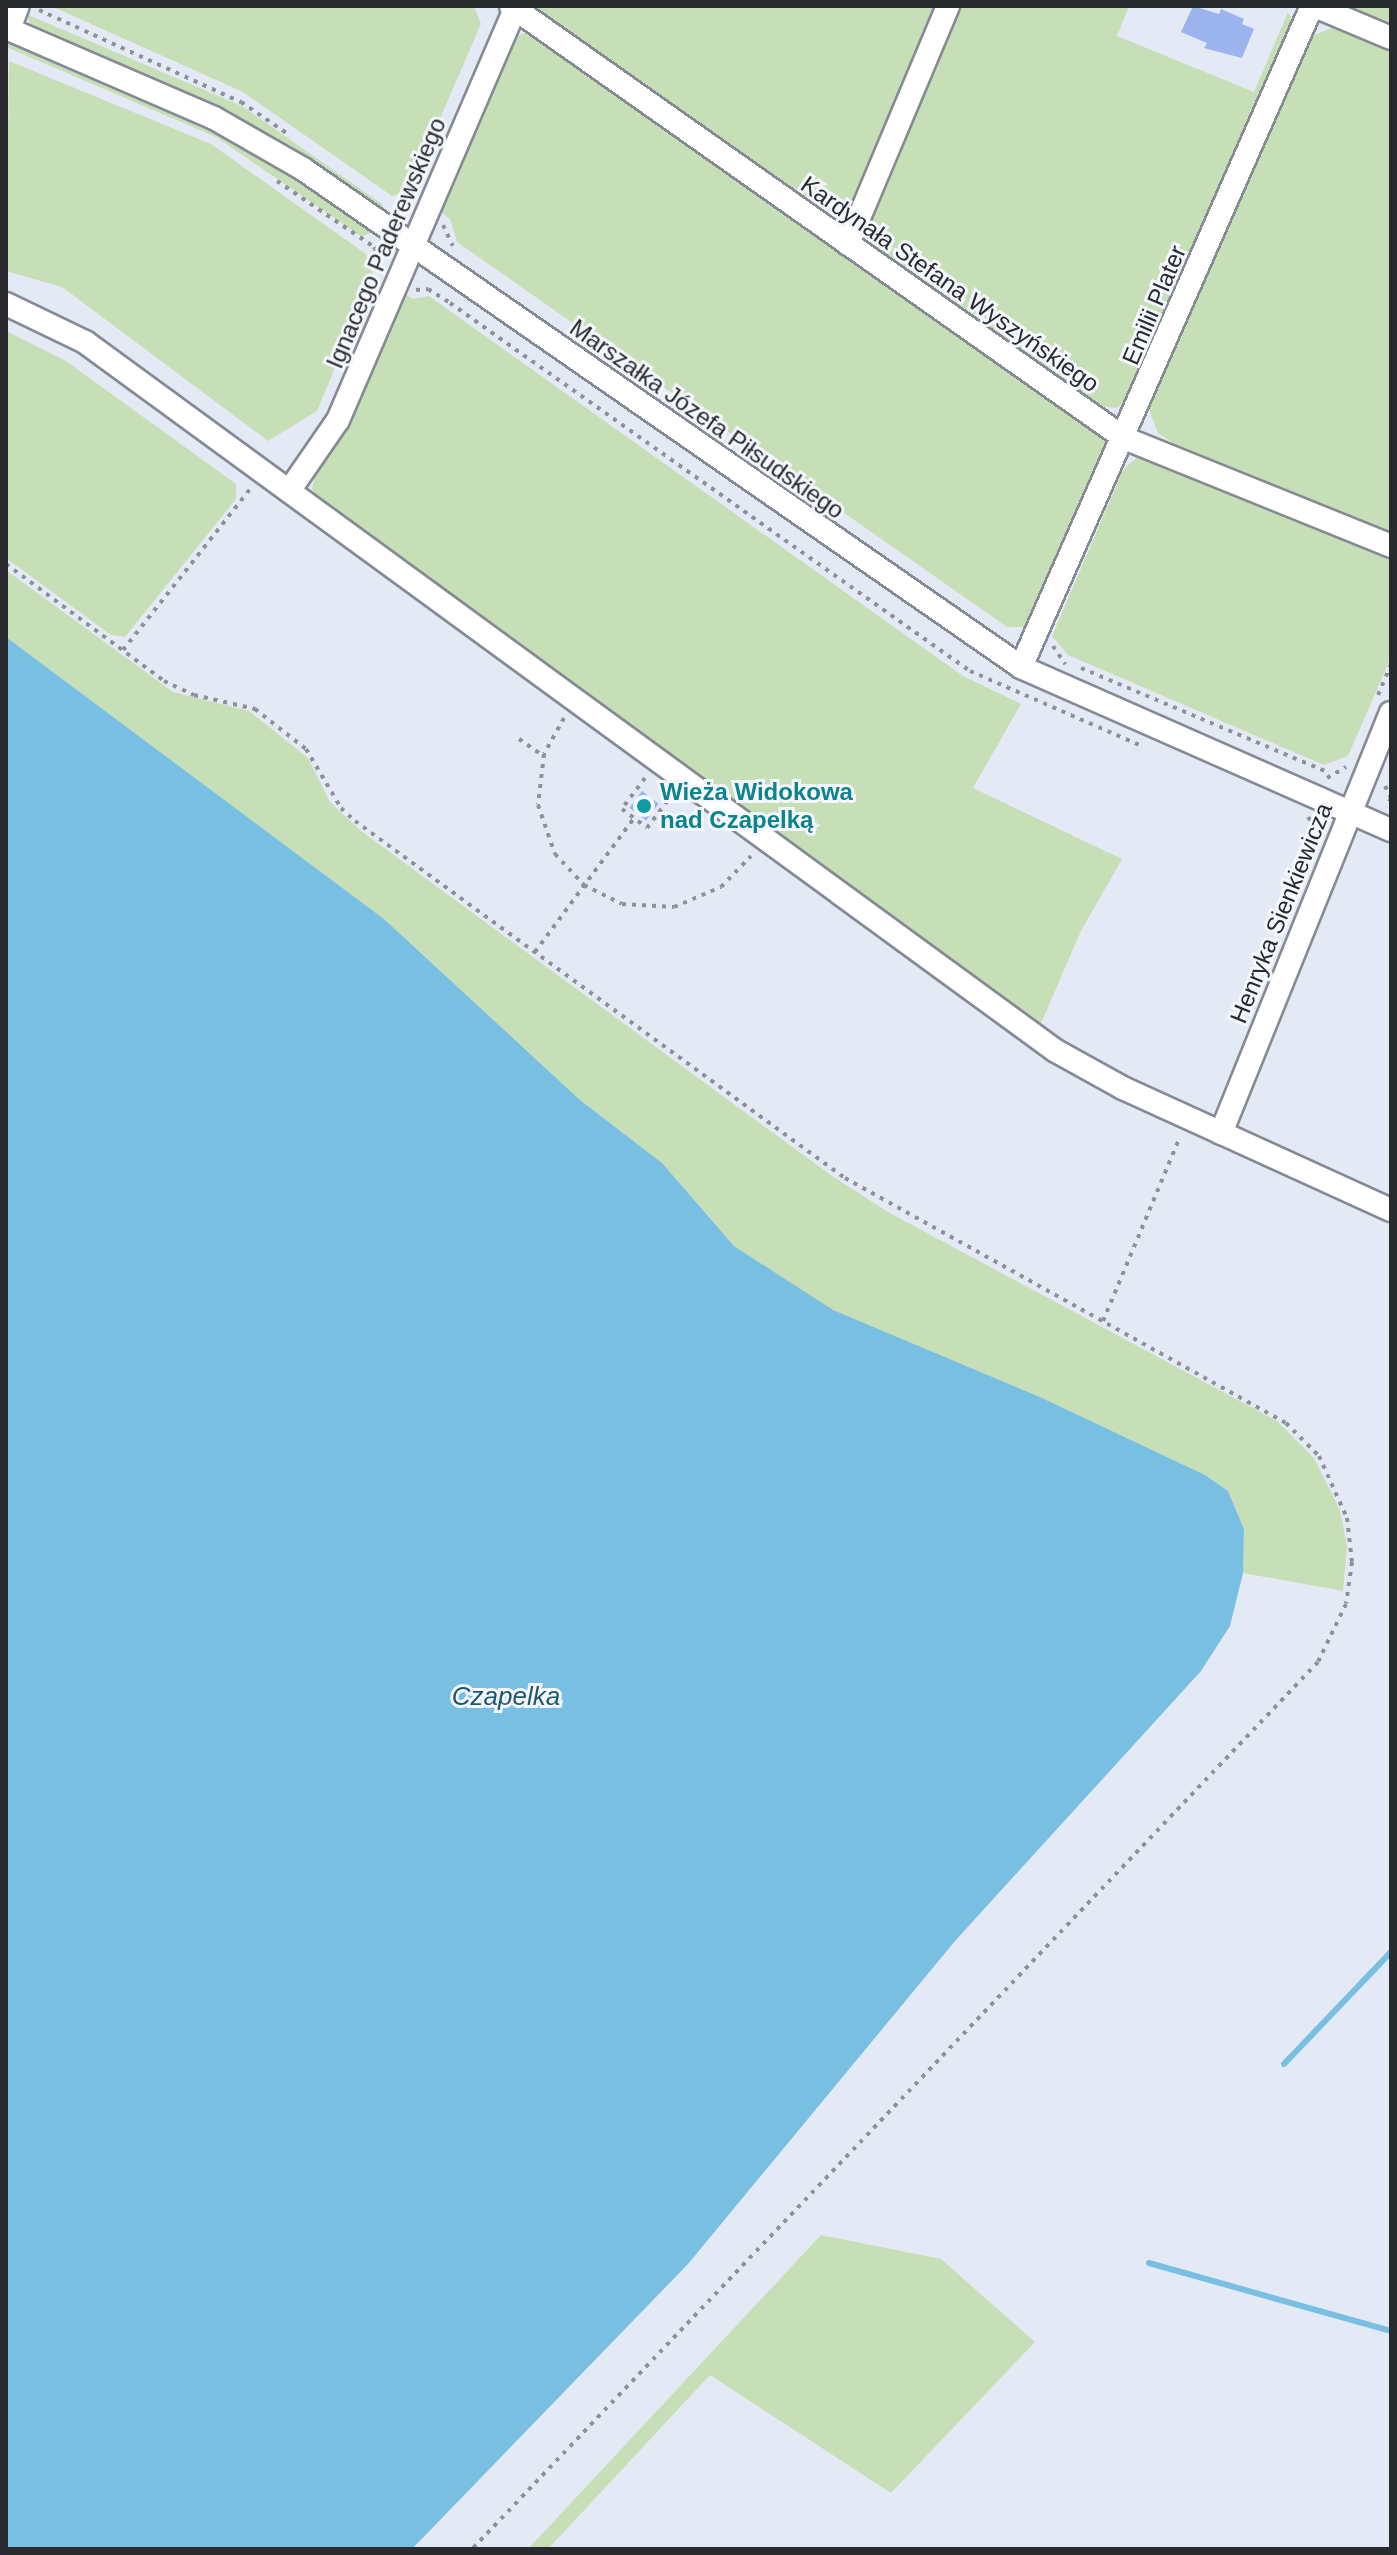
<!DOCTYPE html>
<html>
<head>
<meta charset="utf-8">
<style>
  body { margin:0 }
  #map { position:relative; width:1397px; height:2555px; overflow:hidden; background:#e4eaf5; font-family:Helvetica,sans-serif }
  div>[style] { position:absolute }
  .green>* { inset:0; background:#c7dfb7 }
  .water>* { inset:0; background:#79bfe2 }
  .stream>* { height:6px; margin:-3px; padding:0 3px; transform-origin:3px; border-radius:3px; background:#79bfe2 }
  .building>* { inset:0; background:#9bb4ed; transform-origin:0 0 }
  .path>* { height:4px; margin-top:-2px; transform-origin:0; background:repeating-linear-gradient(90deg,#8d9199 0 4px,transparent 0 10px) }
  .roads { filter:drop-shadow(2px 0 #858a94) drop-shadow(-2px 0 #858a94) drop-shadow(0 2px #858a94) drop-shadow(0 -2px #858a94) }
  .minor>* { height:22px; margin:-11px; padding:0 11px; transform-origin:11px; border-radius:11px; background:#fff }
  .dots>* { width:22px; height:22px; translate:-50% -50%; box-sizing:border-box; border:4px solid #f4f7fe; border-radius:50% }
  span { translate:-50% -50%; white-space:nowrap; text-align:center; line-height:1.15; -webkit-text-stroke:6px #f4f7fe; paint-order:stroke }
  .street-label { font-size:24px; color:#282a2e }
  .culture-label { font-size:24px; color:#0d838f; font-weight:700 }
  .left { translate:0 -50%; text-align:left }
  .water-label { font-size:26px; color:#1f566f; font-style:italic }
  .frame { position:absolute; inset:0; border:8px solid #282a2e; pointer-events:none }
</style>
</head>
<body>
<div id="map">
  <div class="green">
    <i style="clip-path:polygon(51px 6px,474px 6px,481px 24px,408px 192px,392px 196px,243px 92px)"></i>
    <i style="clip-path:polygon(537px 6px,938px 6px,855px 204px,839px 214px,807px 201px,542px 15px)"></i>
    <i style="clip-path:polygon(959px 6px,1129px 6px,1117px 36px,1254px 92px,1288px 12px,1291px 17px,1292px 29px,1125px 404px,1115px 408px,1101px 406px,870px 243px,870px 224px)"></i>
    <i style="clip-path:polygon(1338px 6px,1391px 6px,1391px 28px)"></i>
    <i style="clip-path:polygon(26px 14px,242px 106px,382px 204px,384px 211px,268px 135px,33px 30px)"></i>
    <i style="clip-path:polygon(1336px 26px,1391px 50px,1391px 537px,1191px 455px,1158px 433px,1149px 410px,1310px 37px)"></i>
    <i style="clip-path:polygon(524px 33px,541px 36px,1104px 431px,1107px 450px,1030px 627px,1007px 627px,457px 242px,450px 219px,441px 212px,513px 39px)"></i>
    <i style="clip-path:polygon(6px 41px,262px 153px,376px 230px,362px 237px,216px 137px,6px 47px)"></i>
    <i style="clip-path:polygon(9px 61px,211px 144px,366px 254px,373px 276px,317px 411px,268px 441px,62px 287px,6px 271px)"></i>
    <i style="clip-path:polygon(403px 293px,413px 299px,429px 296px,963px 676px,1021px 704px,973px 788px,1122px 859px,1081px 931px,1039px 1028px,317px 501px,312px 488px,317px 468px,358px 403px)"></i>
    <i style="clip-path:polygon(6px 331px,66px 361px,236px 484px,236px 499px,125px 637px,111px 635px,6px 558px)"></i>
    <i style="clip-path:polygon(1137px 457px,1148px 457px,1391px 560px,1391px 657px,1348px 756px,1324px 765px,1068px 655px,1052px 636px,1123px 470px)"></i>
    <i style="clip-path:polygon(6px 570px,173px 692px,249px 711px,308px 758px,330px 802px,361px 831px,832px 1176px,888px 1212px,1277px 1421px,1314px 1458px,1340px 1510px,1347px 1546px,1343px 1591px,1243px 1573px,1244px 1529px,1228px 1491px,1205px 1475px,1040px 1397px,832px 1310px,734px 1246px,662px 1163px,580px 1100px,384px 919px,6px 637px)"></i>
    <i style="clip-path:polygon(821px 2235px,941px 2259px,1035px 2342px,891px 2493px,710px 2375px,548px 2549px,528px 2549px)"></i>
  </div>
  <div class="water">
    <i style="clip-path:polygon(6px 637px,384px 919px,580px 1100px,662px 1163px,734px 1246px,833px 1310px,1040px 1397px,1205px 1475px,1228px 1491px,1244px 1529px,1243px 1573px,1230px 1626px,1201px 1671px,955px 1941px,688px 2264px,412px 2549px,6px 2549px)"></i>
  </div>
  <div class="stream">
    <i style="left:1284px;top:2064px;width:155px;rotate:-46.3deg"></i>
    <i style="left:1149px;top:2263px;width:251px;rotate:15.7deg"></i>
  </div>
  <div class="building">
    <i style="clip-path:polygon(1193px 6px,1219px 14px,1221px 9px,1244px 19px,1242px 24px,1254px 29px,1242px 58px,1204px 48px,1207px 43px,1181px 32px)"></i>
    <i style="left:642px;top:791px;width:21px;height:21px;rotate:37deg"></i>
  </div>
  <div class="path">
    <i style="left:39px;top:10px;width:222px;rotate:24.5deg"></i>
    <i style="left:241px;top:102px;width:60px;rotate:34.2deg"></i>
    <i style="left:277px;top:181px;width:117px;rotate:34.2deg"></i>
    <i style="left:374px;top:247px;width:17px;rotate:66deg"></i>
    <i style="left:443px;top:225px;width:23px;rotate:65deg"></i>
    <i style="left:416px;top:290px;width:12px;rotate:-5deg"></i>
    <i style="left:428px;top:289px;width:26px;rotate:32deg"></i>
    <i style="left:450px;top:303px;width:637px;rotate:35.29deg"></i>
    <i style="left:970px;top:671px;width:184px;rotate:23.6deg"></i>
    <i style="left:6px;top:564px;width:197px;rotate:36.5deg"></i>
    <i style="left:164px;top:681px;width:33px;rotate:25deg"></i>
    <i style="left:194px;top:695px;width:63px;rotate:12.9deg"></i>
    <i style="left:255px;top:709px;width:65px;rotate:38.1deg"></i>
    <i style="left:306px;top:749px;width:69px;rotate:59.3deg"></i>
    <i style="left:341px;top:808px;width:19px;rotate:43deg"></i>
    <i style="left:355px;top:821px;width:606px;rotate:36.08deg"></i>
    <i style="left:845px;top:1178px;width:504px;rotate:29.05deg"></i>
    <i style="left:1286px;top:1423px;width:47px;rotate:45deg"></i>
    <i style="left:1319px;top:1456px;width:68px;rotate:65.7deg"></i>
    <i style="left:1347px;top:1518px;width:44px;rotate:83.5deg"></i>
    <i style="left:1352px;top:1562px;width:42px;rotate:98.1deg"></i>
    <i style="left:1346px;top:1604px;width:64px;rotate:115.8deg"></i>
    <i style="left:1318px;top:1662px;width:1226px;rotate:133.64deg"></i>
    <i style="left:1053px;top:646px;width:22px;rotate:56deg"></i>
    <i style="left:123px;top:650px;width:205px;rotate:-51.7deg"></i>
    <i style="left:1081px;top:668px;width:269px;rotate:22.9deg"></i>
    <i style="left:1378px;top:695px;width:34px;rotate:-67deg"></i>
    <i style="left:564px;top:718px;width:41px;rotate:119.1deg"></i>
    <i style="left:544px;top:754px;width:51px;rotate:96.7deg"></i>
    <i style="left:538px;top:805px;width:52px;rotate:70.9deg"></i>
    <i style="left:555px;top:854px;width:42px;rotate:46.9deg"></i>
    <i style="left:584px;top:885px;width:42px;rotate:26.6deg"></i>
    <i style="left:622px;top:904px;width:52px;rotate:3.3deg"></i>
    <i style="left:674px;top:907px;width:51px;rotate:-23.1deg"></i>
    <i style="left:721px;top:887px;width:43px;rotate:-45.9deg"></i>
    <i style="left:519px;top:739px;width:29px;rotate:35deg"></i>
    <i style="left:645px;top:778px;width:39px;rotate:127deg"></i>
    <i style="left:622px;top:809px;width:31px;rotate:37deg"></i>
    <i style="left:647px;top:828px;width:40px;rotate:-53deg"></i>
    <i style="left:1327px;top:778px;width:22px;rotate:-30deg"></i>
    <i style="left:1385px;top:786px;width:13px;rotate:63deg"></i>
    <i style="left:1391px;top:798px;width:10px;rotate:114deg"></i>
    <i style="left:1308px;top:817px;width:24px;rotate:57deg"></i>
    <i style="left:535px;top:952px;width:167px;rotate:-53.5deg"></i>
    <i style="left:1103px;top:1321px;width:197px;rotate:-67.3deg"></i>
  </div>
  <div class="roads">
    <div class="minor">
      <i style="left:511px;top:6px;width:750px;rotate:35.17deg"></i>
      <i style="left:1124px;top:438px;width:288px;rotate:22deg"></i>
      <i style="left:1315px;top:6px;width:82px;rotate:22.8deg"></i>
      <i style="left:6px;top:28px;width:227px;rotate:23.4deg"></i>
      <i style="left:214px;top:118px;width:103px;rotate:29.8deg"></i>
      <i style="left:303px;top:169px;width:874px;rotate:34.74deg"></i>
      <i style="left:1021px;top:667px;width:404px;rotate:23.8deg"></i>
      <i style="left:9px;top:29px;width:25px;rotate:-69deg"></i>
      <i style="left:848px;top:244px;width:258px;rotate:-67.2deg"></i>
      <i style="left:6px;top:304px;width:88px;rotate:25.7deg"></i>
      <i style="left:85px;top:342px;width:1202px;rotate:36.14deg"></i>
      <i style="left:1056px;top:1051px;width:77px;rotate:28.9deg"></i>
      <i style="left:1123px;top:1088px;width:294px;rotate:24.5deg"></i>
      <i style="left:289px;top:491px;width:86px;rotate:-55.4deg"></i>
      <i style="left:338px;top:420px;width:451px;rotate:-66.7deg"></i>
      <i style="left:1021px;top:667px;width:722px;rotate:-66.24deg"></i>
      <i style="left:1221px;top:1133px;width:453px;rotate:-68deg"></i>
    </div>
  </div>
  <div class="dots">
    <i style="left:644px;top:806px;background:#0f9aa8"></i>
  </div>
  <div class="street-label">
    <span style="left:386px;top:243px;rotate:-67deg">Ignacego Paderewskiego</span>
    <span style="left:950px;top:284px;rotate:35deg">Kardynała Stefana Wyszyńskiego</span>
    <span style="left:1154px;top:305px;rotate:-67deg">Emilii Plater</span>
    <span style="left:707px;top:419px;rotate:35deg">Marszałka Józefa Piłsudskiego</span>
    <span style="left:1281px;top:913px;rotate:-68deg">Henryka Sienkiewicza</span>
  </div>
  <div class="culture-label">
    <span class="left" style="left:660px;top:806px">Wieża Widokowa<br>nad Czapelką</span>
  </div>
  <div class="water-label">
    <span style="left:506px;top:1697px">Czapelka</span>
  </div>
  <div class="frame"></div>
</div>
</body>
</html>
